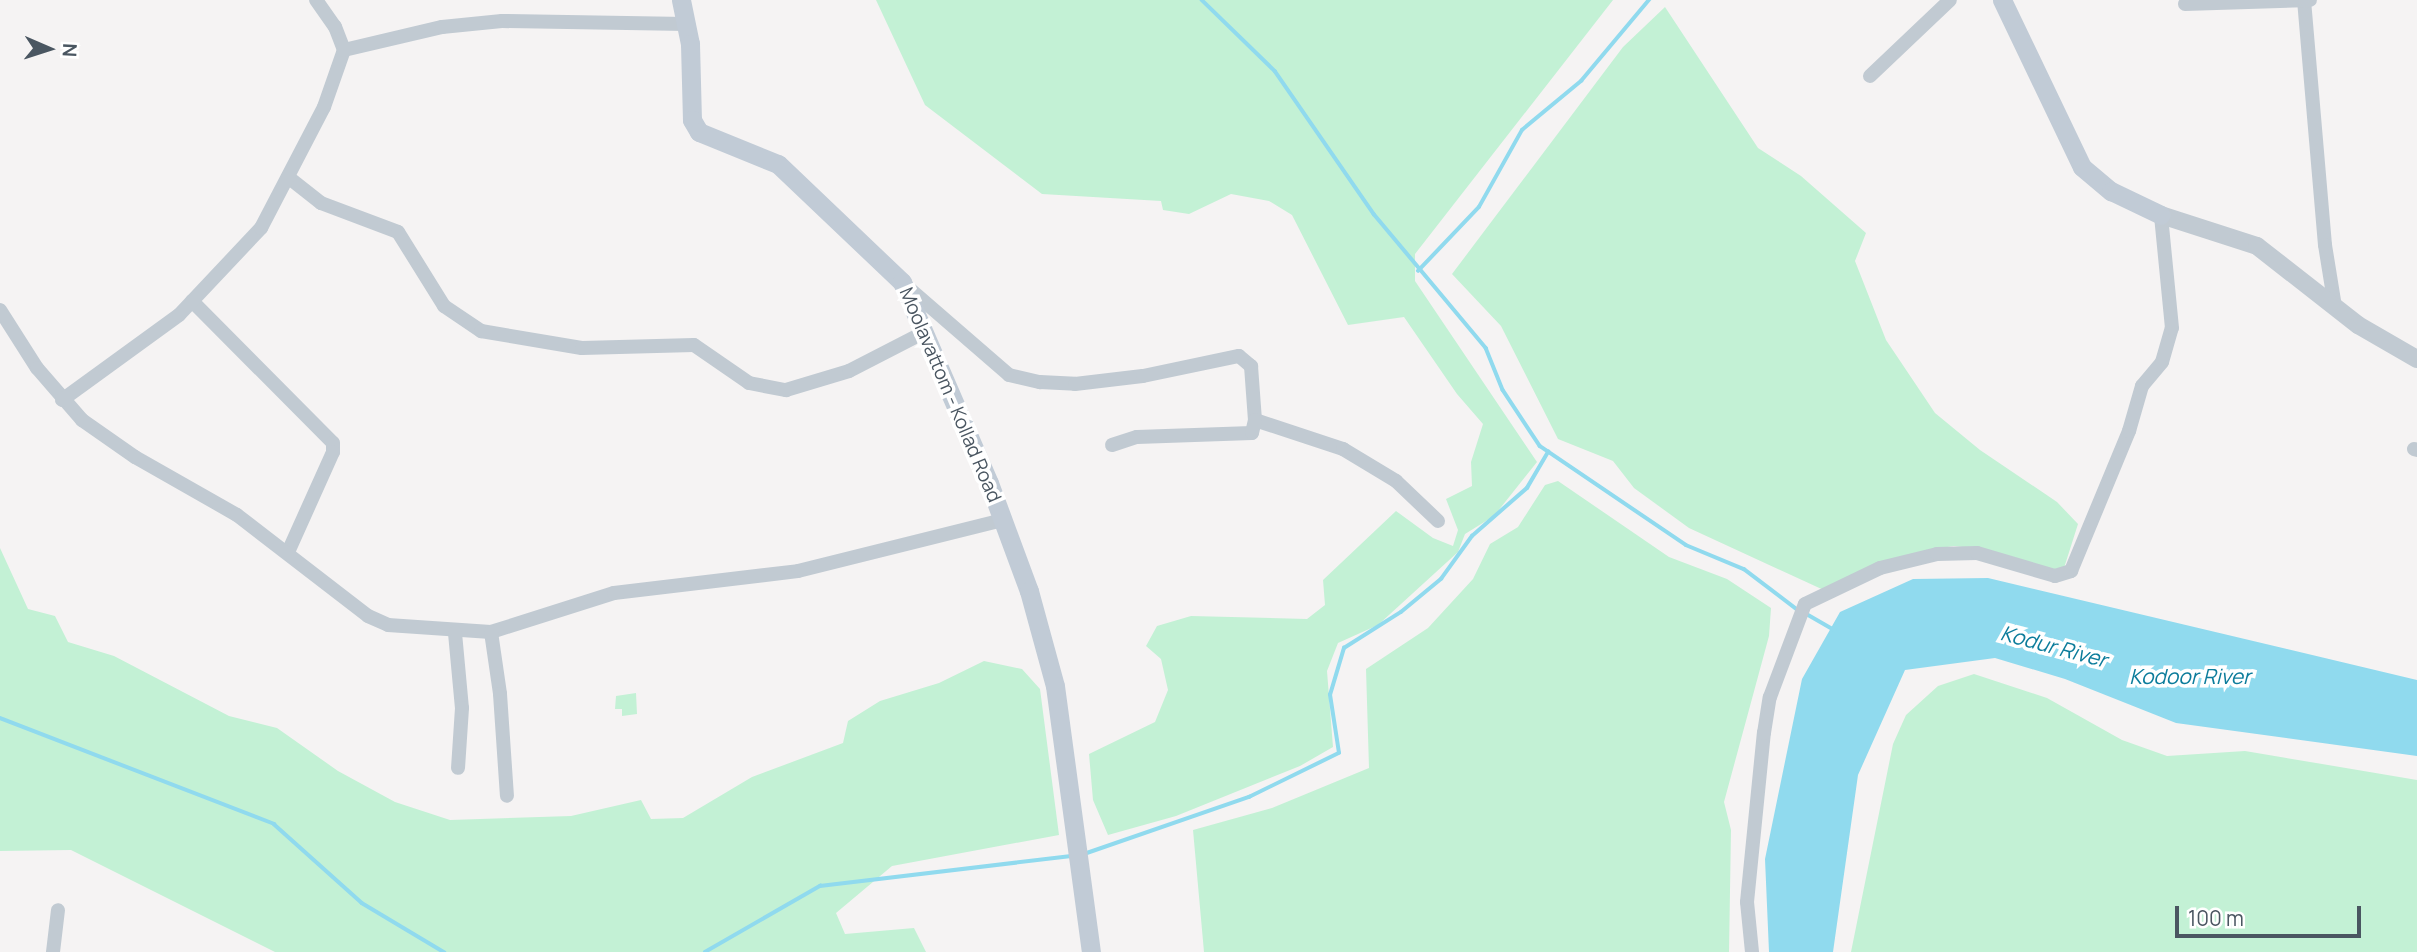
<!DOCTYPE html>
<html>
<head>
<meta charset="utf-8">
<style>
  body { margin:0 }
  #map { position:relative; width:2417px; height:952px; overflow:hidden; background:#f5f3f3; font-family:Manrope,sans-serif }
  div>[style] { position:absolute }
  .green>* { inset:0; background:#c3f1d5 }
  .water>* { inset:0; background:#90daee }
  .stream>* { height:3.5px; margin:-1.75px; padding:0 1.75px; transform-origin:1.75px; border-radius:1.75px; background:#90daee }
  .minor>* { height:14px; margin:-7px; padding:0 7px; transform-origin:7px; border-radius:7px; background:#c1cad2 }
  .tertiary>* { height:18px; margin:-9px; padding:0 9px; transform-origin:9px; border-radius:9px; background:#c1cad2 }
  .secondary>* { height:19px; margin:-9.5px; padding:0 9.5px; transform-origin:9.5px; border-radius:9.5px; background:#c1cbd6 }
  span { translate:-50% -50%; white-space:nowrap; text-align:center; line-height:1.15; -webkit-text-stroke:7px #fff; paint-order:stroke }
  .street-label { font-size:19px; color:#4a5661 }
  .water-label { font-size:21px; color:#0c7c9b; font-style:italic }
  .north { position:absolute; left:14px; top:14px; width:70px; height:70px; -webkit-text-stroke:5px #fff; paint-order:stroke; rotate:93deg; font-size:19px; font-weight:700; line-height:28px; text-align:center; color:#4a5661 }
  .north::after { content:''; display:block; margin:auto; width:24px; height:32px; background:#4a5661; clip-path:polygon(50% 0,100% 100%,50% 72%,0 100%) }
  .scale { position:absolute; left:2175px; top:906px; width:186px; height:32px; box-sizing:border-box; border:4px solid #4a5661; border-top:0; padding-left:9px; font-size:21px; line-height:24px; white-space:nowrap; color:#4a5661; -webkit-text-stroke:5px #fff; paint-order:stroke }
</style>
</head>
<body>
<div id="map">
  <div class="green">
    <i style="clip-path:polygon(876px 0,1613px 0,1415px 254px,1415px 281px,1537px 462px,1494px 516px,1465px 534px,1458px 552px,1378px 625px,1338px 643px,1327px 671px,1333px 747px,1300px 766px,1176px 816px,1108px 835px,1093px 800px,1089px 754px,1155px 722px,1168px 690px,1161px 659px,1146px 646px,1157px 626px,1191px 616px,1307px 619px,1325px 605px,1323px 580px,1396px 511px,1433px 538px,1453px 546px,1458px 530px,1446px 499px,1472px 486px,1471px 462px,1483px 424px,1457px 394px,1404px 317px,1348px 325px,1292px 215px,1269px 201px,1231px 194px,1189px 214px,1163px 210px,1161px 201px,1042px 194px,925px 105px)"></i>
    <i style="clip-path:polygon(1665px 7px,1758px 148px,1801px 176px,1866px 233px,1855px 261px,1886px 340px,1935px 413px,1980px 450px,2057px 502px,2078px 524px,2064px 568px,2048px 571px,1988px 550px,1954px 546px,1928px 550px,1828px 592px,1689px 528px,1634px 488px,1613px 461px,1558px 439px,1501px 326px,1452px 274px,1623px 47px)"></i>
    <i style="clip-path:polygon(1558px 481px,1669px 557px,1727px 579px,1771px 608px,1769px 636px,1724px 802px,1731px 830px,1729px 952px,1204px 952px,1193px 830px,1272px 808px,1369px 768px,1366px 669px,1428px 628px,1473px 579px,1490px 544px,1518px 527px,1545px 485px)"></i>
    <i style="clip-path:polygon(0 548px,28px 609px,55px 616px,68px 642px,114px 656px,229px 716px,277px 728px,338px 771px,395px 802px,450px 820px,571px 816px,641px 800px,651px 819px,683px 818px,752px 777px,843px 743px,848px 721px,880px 701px,939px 683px,984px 661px,1022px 669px,1040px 689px,1059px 835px,892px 866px,836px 913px,845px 934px,914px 928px,926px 952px,275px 952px,71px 850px,0 851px)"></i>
    <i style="clip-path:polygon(1974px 674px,2047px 698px,2122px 740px,2167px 756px,2245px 751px,2417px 780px,2417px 952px,1851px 952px,1893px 744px,1906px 715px,1938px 686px)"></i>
    <i style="clip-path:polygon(636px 693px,637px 714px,622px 716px,622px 709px,615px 709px,616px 696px)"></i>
  </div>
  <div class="water">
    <i style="clip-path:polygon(1988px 578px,2417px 680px,2417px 756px,2176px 723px,2065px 679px,1995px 658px,1905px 670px,1858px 775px,1833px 952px,1769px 952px,1765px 859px,1802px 679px,1840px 612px,1913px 579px)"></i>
  </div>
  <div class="stream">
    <i style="left:1202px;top:0;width:102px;rotate:44.2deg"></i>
    <i style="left:1275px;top:71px;width:174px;rotate:55.3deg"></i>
    <i style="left:1374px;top:214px;width:175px;rotate:50.1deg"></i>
    <i style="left:1486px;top:348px;width:45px;rotate:68deg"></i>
    <i style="left:1503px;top:390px;width:67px;rotate:56.5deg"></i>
    <i style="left:1540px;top:446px;width:176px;rotate:34.1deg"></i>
    <i style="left:1686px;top:545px;width:63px;rotate:22.5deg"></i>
    <i style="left:1744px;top:569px;width:68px;rotate:37.2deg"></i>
    <i style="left:1418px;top:271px;width:88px;rotate:-46.4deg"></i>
    <i style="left:1479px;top:207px;width:88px;rotate:-60.8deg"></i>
    <i style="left:1522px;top:130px;width:77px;rotate:-39.7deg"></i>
    <i style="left:1581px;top:81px;width:106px;rotate:-50deg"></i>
    <i style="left:1805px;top:613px;width:34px;rotate:30deg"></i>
    <i style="left:0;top:718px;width:294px;rotate:21.1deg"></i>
    <i style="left:274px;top:824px;width:118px;rotate:41.9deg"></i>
    <i style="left:362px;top:903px;width:96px;rotate:30.9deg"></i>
    <i style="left:1084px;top:854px;width:175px;rotate:-19.1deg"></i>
    <i style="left:1249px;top:797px;width:100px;rotate:-26.1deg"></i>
    <i style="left:1339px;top:753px;width:59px;rotate:-98.8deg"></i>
    <i style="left:1330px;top:695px;width:49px;rotate:-73.4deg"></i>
    <i style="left:1344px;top:648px;width:67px;rotate:-32.3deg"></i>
    <i style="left:1401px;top:612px;width:52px;rotate:-39.5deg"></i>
    <i style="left:1441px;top:579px;width:53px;rotate:-54.2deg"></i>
    <i style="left:1472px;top:536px;width:73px;rotate:-41.1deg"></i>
    <i style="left:1527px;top:488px;width:42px;rotate:-59.7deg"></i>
    <i style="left:705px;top:952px;width:133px;rotate:-29.9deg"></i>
    <i style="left:820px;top:886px;width:255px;rotate:-6.8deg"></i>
  </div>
  <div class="minor">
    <i style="left:2304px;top:0;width:246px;rotate:85.1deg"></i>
    <i style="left:2325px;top:245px;width:63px;rotate:80.8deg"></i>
    <i style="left:2185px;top:4px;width:125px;rotate:-1.8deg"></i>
    <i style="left:344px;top:50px;width:101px;rotate:-13.2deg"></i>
    <i style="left:442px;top:27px;width:60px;rotate:-5.7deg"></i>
    <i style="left:502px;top:21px;width:184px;rotate:0.9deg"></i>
    <i style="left:1870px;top:76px;width:110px;rotate:-43.5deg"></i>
    <i style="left:288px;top:177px;width:42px;rotate:38.2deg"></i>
    <i style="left:321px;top:203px;width:82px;rotate:20.6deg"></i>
    <i style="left:398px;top:232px;width:87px;rotate:58.1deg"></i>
    <i style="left:444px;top:306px;width:45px;rotate:34deg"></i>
    <i style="left:481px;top:331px;width:102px;rotate:9.6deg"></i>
    <i style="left:582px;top:348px;width:112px;rotate:-1.5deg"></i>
    <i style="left:694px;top:345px;width:67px;rotate:34.6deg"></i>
    <i style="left:749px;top:383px;width:38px;rotate:11deg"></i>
    <i style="left:786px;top:390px;width:66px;rotate:-16.8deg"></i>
    <i style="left:849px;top:371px;width:83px;rotate:-27.2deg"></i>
    <i style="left:904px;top:284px;width:139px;rotate:40.9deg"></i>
    <i style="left:1009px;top:375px;width:32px;rotate:13deg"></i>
    <i style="left:1040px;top:382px;width:35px;rotate:3deg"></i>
    <i style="left:1075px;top:384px;width:68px;rotate:-6.7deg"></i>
    <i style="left:1143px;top:376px;width:98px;rotate:-11.8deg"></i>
    <i style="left:1239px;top:356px;width:16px;rotate:40deg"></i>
    <i style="left:1251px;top:366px;width:54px;rotate:85.8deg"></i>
    <i style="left:1255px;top:420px;width:93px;rotate:18.2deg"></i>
    <i style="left:1343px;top:449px;width:62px;rotate:31.1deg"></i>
    <i style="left:1396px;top:481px;width:58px;rotate:43.6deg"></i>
    <i style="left:192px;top:301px;width:200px;rotate:45.2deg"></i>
    <i style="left:333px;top:443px;width:9px;rotate:90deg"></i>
    <i style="left:333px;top:452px;width:110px;rotate:114.2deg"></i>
    <i style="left:0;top:310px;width:69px;rotate:57.5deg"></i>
    <i style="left:37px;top:368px;width:69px;rotate:49.1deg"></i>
    <i style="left:82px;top:420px;width:65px;rotate:34.9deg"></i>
    <i style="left:135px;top:457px;width:117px;rotate:29.6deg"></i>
    <i style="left:237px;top:515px;width:165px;rotate:37.6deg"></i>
    <i style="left:368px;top:616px;width:22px;rotate:24deg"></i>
    <i style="left:388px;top:625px;width:103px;rotate:3.9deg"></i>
    <i style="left:491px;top:632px;width:129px;rotate:-17.6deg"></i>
    <i style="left:614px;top:593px;width:185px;rotate:-6.8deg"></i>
    <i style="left:798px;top:571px;width:211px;rotate:-14deg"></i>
    <i style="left:62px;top:400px;width:145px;rotate:-36deg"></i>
    <i style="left:179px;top:315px;width:120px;rotate:-46.7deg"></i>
    <i style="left:261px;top:228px;width:136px;rotate:-62.5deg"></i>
    <i style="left:324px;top:107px;width:60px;rotate:-70.7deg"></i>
    <i style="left:344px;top:50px;width:25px;rotate:-111deg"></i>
    <i style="left:335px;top:27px;width:33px;rotate:-125deg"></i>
    <i style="left:1112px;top:445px;width:26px;rotate:-18deg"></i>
    <i style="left:1137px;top:437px;width:115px;rotate:-2deg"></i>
    <i style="left:1252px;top:433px;width:13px;rotate:-77deg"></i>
    <i style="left:2414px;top:449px;width:3px;rotate:18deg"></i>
    <i style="left:491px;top:632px;width:63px;rotate:81.7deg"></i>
    <i style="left:500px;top:694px;width:102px;rotate:86.1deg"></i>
    <i style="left:455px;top:633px;width:75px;rotate:84.7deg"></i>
    <i style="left:462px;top:708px;width:60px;rotate:93.8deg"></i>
    <i style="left:53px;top:952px;width:42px;rotate:-83.2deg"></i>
    <i style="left:1752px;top:952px;width:50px;rotate:-95.7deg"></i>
    <i style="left:1747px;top:902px;width:170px;rotate:-84.3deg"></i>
    <i style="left:1764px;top:733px;width:36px;rotate:-81deg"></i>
    <i style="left:1770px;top:697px;width:99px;rotate:-69.4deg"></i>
    <i style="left:1805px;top:604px;width:83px;rotate:-25.6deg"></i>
    <i style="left:1880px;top:568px;width:59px;rotate:-13.8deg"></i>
    <i style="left:1937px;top:554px;width:40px;rotate:-1.4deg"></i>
    <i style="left:1977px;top:553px;width:81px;rotate:16.4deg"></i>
    <i style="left:2055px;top:576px;width:17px;rotate:-17deg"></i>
    <i style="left:2071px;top:571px;width:152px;rotate:-67.5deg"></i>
    <i style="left:2129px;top:431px;width:47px;rotate:-73.9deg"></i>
    <i style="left:2142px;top:386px;width:31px;rotate:-50deg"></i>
    <i style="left:2162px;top:362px;width:35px;rotate:-74deg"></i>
    <i style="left:2172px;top:328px;width:114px;rotate:-95.6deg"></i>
  </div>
  <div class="tertiary">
    <i style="left:2161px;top:215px;width:101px;rotate:17.9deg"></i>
    <i style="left:2257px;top:246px;width:128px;rotate:38deg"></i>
    <i style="left:2358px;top:325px;width:68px;rotate:30deg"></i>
  </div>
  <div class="secondary">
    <i style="left:681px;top:0;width:45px;rotate:78.4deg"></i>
    <i style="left:690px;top:44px;width:76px;rotate:88.5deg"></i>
    <i style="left:692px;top:120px;width:14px;rotate:60deg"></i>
    <i style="left:699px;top:132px;width:85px;rotate:22.1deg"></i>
    <i style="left:778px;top:164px;width:171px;rotate:43.6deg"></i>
    <i style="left:902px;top:282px;width:219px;rotate:66.6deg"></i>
    <i style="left:989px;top:483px;width:115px;rotate:69.7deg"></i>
    <i style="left:1029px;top:591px;width:98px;rotate:74.7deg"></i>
    <i style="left:1055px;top:686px;width:268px;rotate:82.3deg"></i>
    <i style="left:2002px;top:0;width:185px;rotate:64.4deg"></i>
    <i style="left:2082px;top:167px;width:38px;rotate:40deg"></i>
    <i style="left:2111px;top:191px;width:55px;rotate:25.6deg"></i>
  </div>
  <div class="street-label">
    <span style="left:950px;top:395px;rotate:67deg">Moolavattom - Kollad Road</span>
  </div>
  <div class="water-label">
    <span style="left:2054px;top:646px;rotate:15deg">Kodur River</span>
    <span style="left:2190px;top:676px">Kodoor River</span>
  </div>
  <div class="north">N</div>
  <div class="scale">100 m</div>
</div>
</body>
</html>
